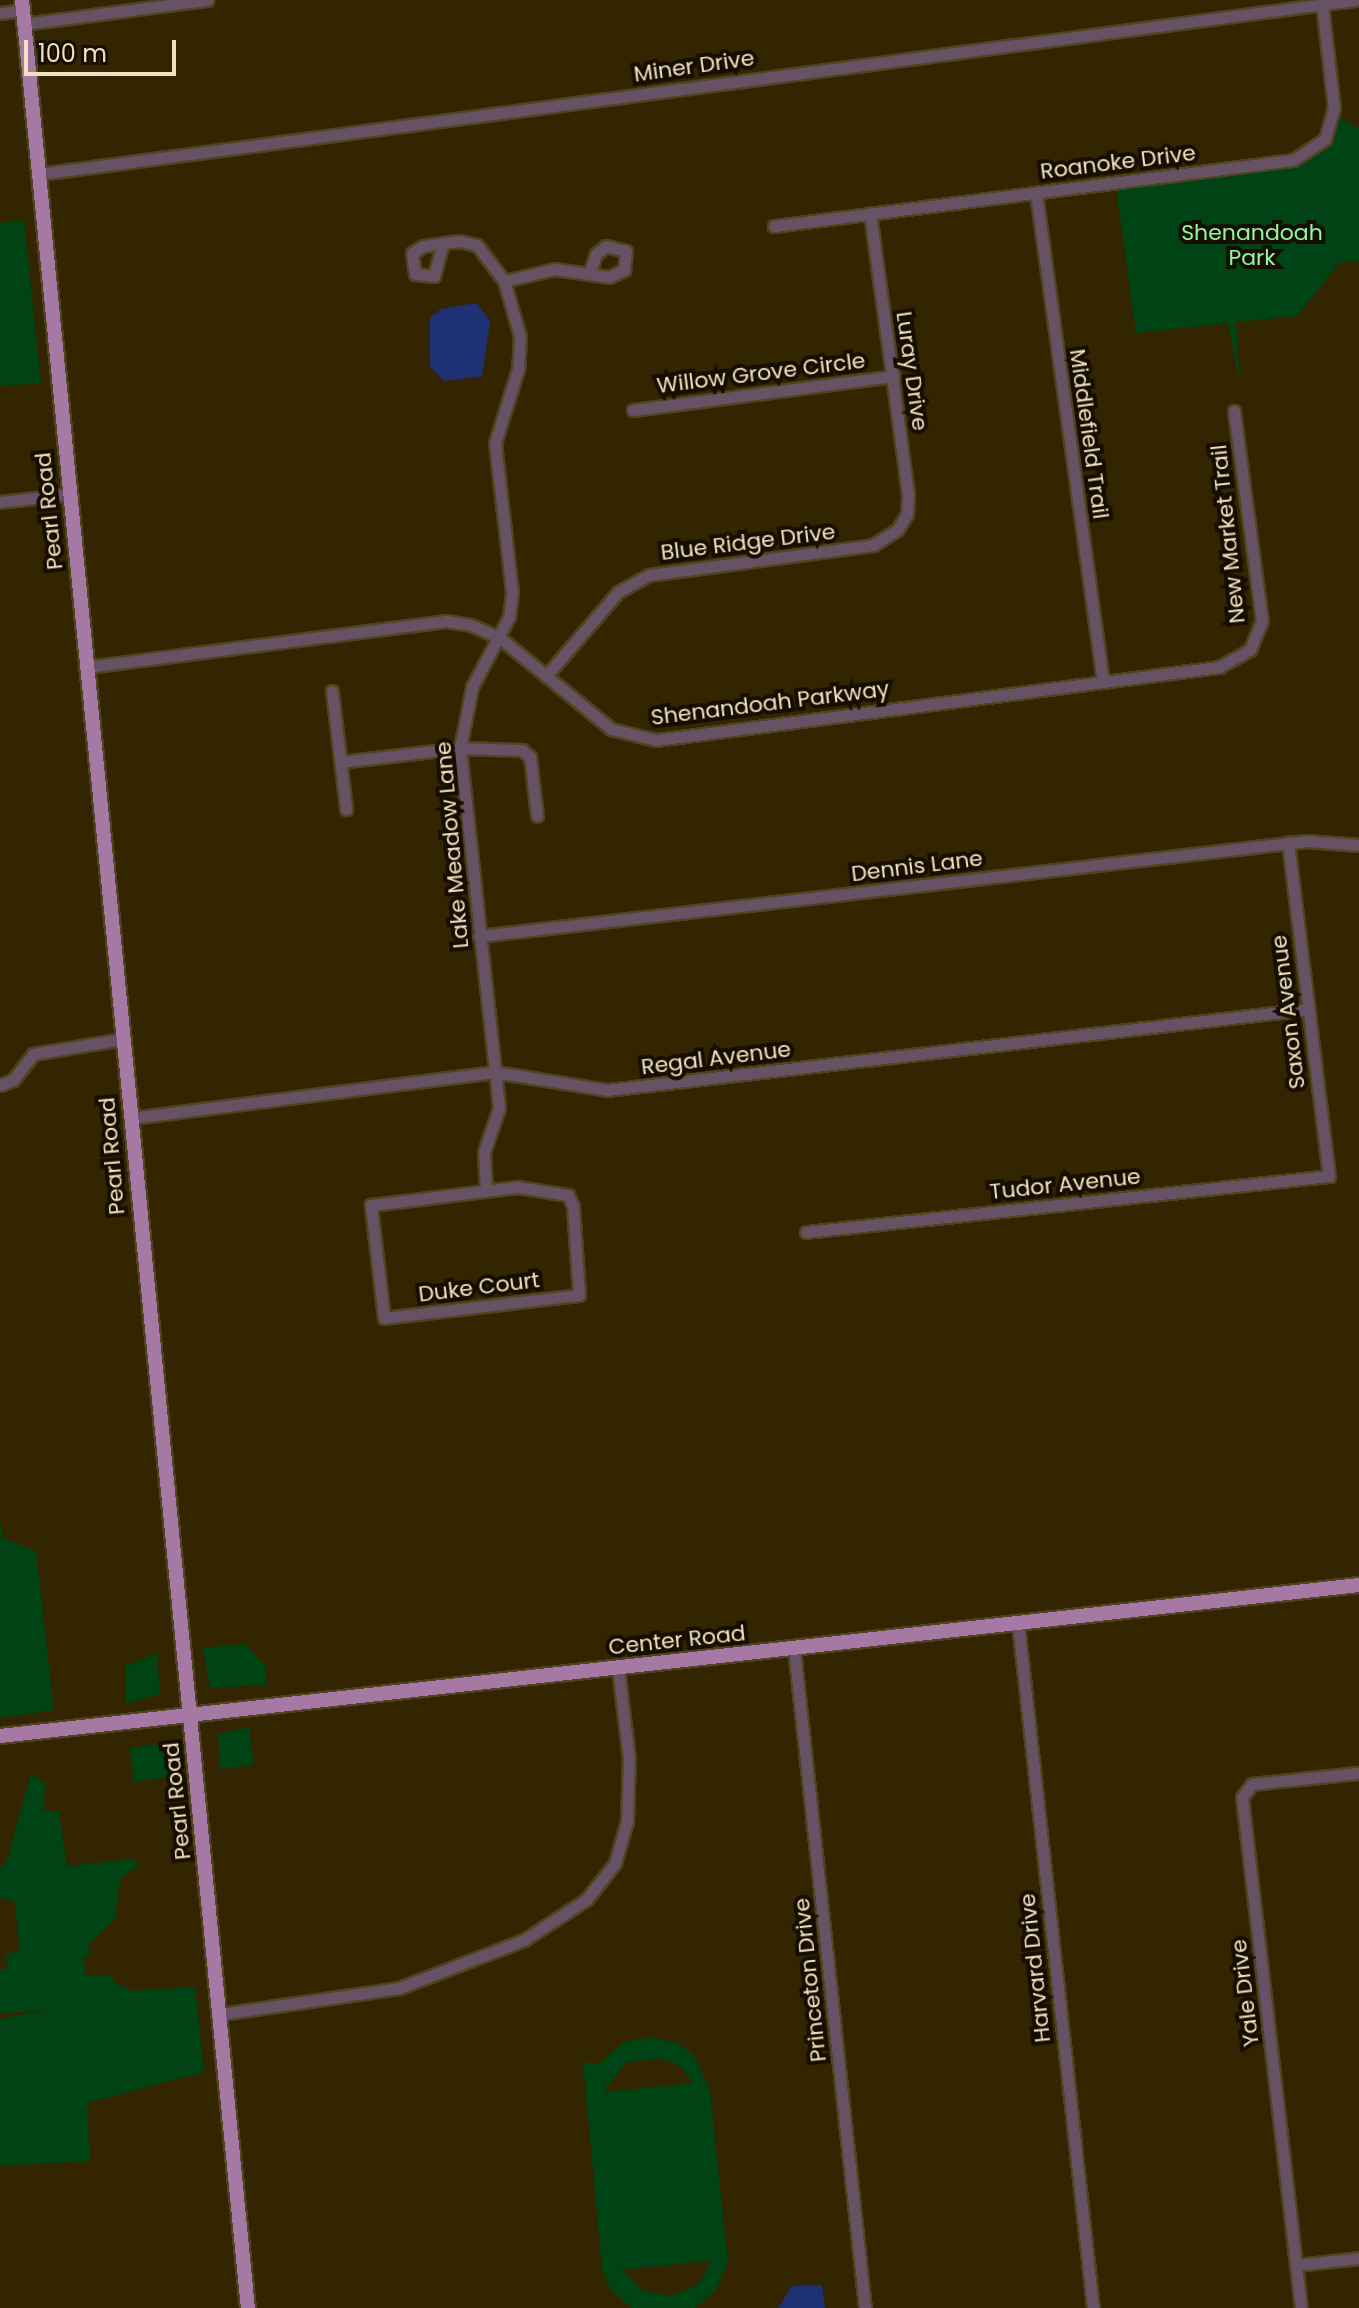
<!DOCTYPE html>
<html>
<head>
<meta charset="utf-8">
<style>
  body { margin:0 }
  #map { position:relative; width:1359px; height:2308px; overflow:hidden; background:#322500; font-family:Poppins,sans-serif }
  div>[style] { position:absolute }
  .green>* { inset:0; background:#004315 }
  .water>* { inset:0; background:#1e3175 }
  .roads { filter:drop-shadow(2px 0 #50431f) drop-shadow(-2px 0 #50431f) drop-shadow(0 2px #50431f) drop-shadow(0 -2px #50431f) }
  .minor>* { height:11px; margin:-5.5px; padding:0 5.5px; transform-origin:5.5px; border-radius:5.5px; background:#665165 }
  .major>* { height:14px; margin:-7px; padding:0 7px; transform-origin:7px; border-radius:7px; background:#a579a3 }
  span { translate:-50% -50%; white-space:nowrap; text-align:center; line-height:1.15; -webkit-text-stroke:8px #160e00; paint-order:stroke }
  .street-label { font-size:22px; color:#f0e1c0 }
  .park-label { font-size:22px; color:#91f5a1 }
  .scale { position:absolute; left:24px; top:40px; width:152px; height:36px; box-sizing:border-box; border:4px solid #f0e1c0; border-top:0; padding-left:10px; font-size:24px; line-height:28px; white-space:nowrap; color:#f0e1c0; -webkit-text-stroke:6px #160e00; paint-order:stroke }
</style>
</head>
<body>
<div id="map">
  <div class="green">
    <i style="clip-path:polygon(1338px 117px,1359px 128px,1359px 261px,1339px 263px,1297px 316px,1236px 322px,1240px 386px,1228px 323px,1136px 333px,1116px 187px,1299px 163px,1320px 153px)"></i>
    <i style="clip-path:polygon(24px 220px,41px 383px,0 386px,0 223px)"></i>
    <i style="clip-path:polygon(0 1519px,2px 1538px,36px 1551px,54px 1710px,0 1718px)"></i>
    <i style="clip-path:polygon(245px 1644px,265px 1665px,266px 1685px,210px 1688px,203px 1648px)"></i>
    <i style="clip-path:polygon(157px 1653px,160px 1694px,126px 1704px,126px 1666px)"></i>
    <i style="clip-path:polygon(249px 1727px,254px 1765px,220px 1769px,218px 1734px)"></i>
    <i style="clip-path:polygon(159px 1744px,171px 1748px,175px 1776px,134px 1782px,130px 1748px)"></i>
    <i style="clip-path:polygon(31px 1774px,45px 1783px,44px 1810px,59px 1812px,67px 1866px,134px 1859px,138px 1866px,120px 1879px,115px 1919px,88px 1945px,91px 1956px,83px 1957px,86px 1975px,110px 1975px,116px 1984px,134px 1991px,195px 1987px,204px 2072px,87px 2103px,90px 2161px,0 2166px,0 2019px,51px 2009px,0 2014px,0 1970px,8px 1967px,5px 1956px,20px 1949px,14px 1901px,0 1897px,0 1868px,7px 1860px)"></i>
    <i style="clip-path:polygon(evenodd,652px 2037px,679px 2044px,694px 2056px,710px 2090px,728px 2263px,715px 2291px,695px 2308px,632px 2308px,611px 2290px,602px 2269px,583px 2062px,598px 2064px,624px 2042px,652px 2037px,660px 2058px,679px 2066px,694px 2083px,603px 2092px,627px 2062px,660px 2058px,652px 2037px,712px 2260px,699px 2284px,672px 2296px,643px 2291px,622px 2270px,712px 2260px)"></i>
  </div>
  <div class="water">
    <i style="clip-path:polygon(477px 303px,490px 321px,482px 376px,444px 381px,430px 366px,430px 318px,441px 309px)"></i>
    <i style="clip-path:polygon(822px 2285px,825px 2308px,778px 2308px,792px 2286px)"></i>
  </div>
  <div class="roads">
    <div class="minor">
      <i style="left:0;top:13px;width:23px;rotate:-7deg"></i>
      <i style="left:24px;top:24px;width:185px;rotate:-7.5deg"></i>
      <i style="left:39px;top:174px;width:1327px;rotate:-7.53deg"></i>
      <i style="left:1036px;top:193px;width:492px;rotate:82.2deg"></i>
      <i style="left:774px;top:226px;width:523px;rotate:-7.25deg"></i>
      <i style="left:1293px;top:160px;width:38px;rotate:-33deg"></i>
      <i style="left:1325px;top:139px;width:32px;rotate:-74deg"></i>
      <i style="left:1334px;top:108px;width:105px;rotate:-96.6deg"></i>
      <i style="left:442px;top:246px;width:31px;rotate:105deg"></i>
      <i style="left:434px;top:276px;width:19px;rotate:-174deg"></i>
      <i style="left:415px;top:274px;width:21px;rotate:-98deg"></i>
      <i style="left:412px;top:253px;width:13px;rotate:-32deg"></i>
      <i style="left:423px;top:246px;width:36px;rotate:-8deg"></i>
      <i style="left:459px;top:241px;width:18px;rotate:13deg"></i>
      <i style="left:477px;top:245px;width:45px;rotate:53.1deg"></i>
      <i style="left:504px;top:281px;width:57px;rotate:73.8deg"></i>
      <i style="left:520px;top:336px;width:33px;rotate:93deg"></i>
      <i style="left:518px;top:369px;width:77px;rotate:107.3deg"></i>
      <i style="left:495px;top:443px;width:151px;rotate:83.5deg"></i>
      <i style="left:512px;top:593px;width:24px;rotate:97deg"></i>
      <i style="left:509px;top:617px;width:79px;rotate:117.9deg"></i>
      <i style="left:472px;top:687px;width:62px;rotate:101.1deg"></i>
      <i style="left:460px;top:748px;width:362px;rotate:83.8deg"></i>
      <i style="left:499px;top:1108px;width:46px;rotate:108.8deg"></i>
      <i style="left:484px;top:1152px;width:39px;rotate:87deg"></i>
      <i style="left:504px;top:281px;width:52px;rotate:-13.2deg"></i>
      <i style="left:555px;top:269px;width:55px;rotate:8.4deg"></i>
      <i style="left:609px;top:277px;width:17px;rotate:-25deg"></i>
      <i style="left:624px;top:270px;width:19px;rotate:-84deg"></i>
      <i style="left:626px;top:251px;width:21px;rotate:-166deg"></i>
      <i style="left:606px;top:246px;width:13px;rotate:141deg"></i>
      <i style="left:596px;top:254px;width:21px;rotate:109deg"></i>
      <i style="left:633px;top:410px;width:263px;rotate:-7.4deg"></i>
      <i style="left:0;top:502px;width:69px;rotate:-6.6deg"></i>
      <i style="left:87px;top:667px;width:362px;rotate:-7.3deg"></i>
      <i style="left:446px;top:621px;width:25px;rotate:9deg"></i>
      <i style="left:471px;top:625px;width:32px;rotate:24deg"></i>
      <i style="left:500px;top:638px;width:144px;rotate:39.3deg"></i>
      <i style="left:611px;top:729px;width:46px;rotate:13.7deg"></i>
      <i style="left:656px;top:740px;width:568px;rotate:-7.39deg"></i>
      <i style="left:1219px;top:667px;width:35px;rotate:-29deg"></i>
      <i style="left:1250px;top:650px;width:31px;rotate:-68deg"></i>
      <i style="left:1262px;top:621px;width:212px;rotate:-97.6deg"></i>
      <i style="left:546px;top:676px;width:111px;rotate:-49.4deg"></i>
      <i style="left:618px;top:592px;width:35px;rotate:-29deg"></i>
      <i style="left:649px;top:575px;width:226px;rotate:-7.6deg"></i>
      <i style="left:873px;top:545px;width:28px;rotate:-32deg"></i>
      <i style="left:897px;top:530px;width:19px;rotate:-58deg"></i>
      <i style="left:907px;top:514px;width:20px;rotate:-87deg"></i>
      <i style="left:908px;top:494px;width:283px;rotate:-97.7deg"></i>
      <i style="left:332px;top:691px;width:119px;rotate:83.2deg"></i>
      <i style="left:340px;top:762px;width:121px;rotate:-6.7deg"></i>
      <i style="left:460px;top:748px;width:62px;rotate:1.8deg"></i>
      <i style="left:522px;top:750px;width:11px;rotate:41deg"></i>
      <i style="left:530px;top:757px;width:59px;rotate:83.2deg"></i>
      <i style="left:479px;top:936px;width:833px;rotate:-6.55deg"></i>
      <i style="left:1307px;top:841px;width:52px;rotate:4.4deg"></i>
      <i style="left:0;top:1085px;width:14px;rotate:-21deg"></i>
      <i style="left:13px;top:1080px;width:33px;rotate:-52deg"></i>
      <i style="left:33px;top:1054px;width:91px;rotate:-9.5deg"></i>
      <i style="left:131px;top:1118px;width:367px;rotate:-7.2deg"></i>
      <i style="left:495px;top:1072px;width:113px;rotate:9.1deg"></i>
      <i style="left:607px;top:1090px;width:706px;rotate:-6.59deg"></i>
      <i style="left:518px;top:1187px;width:51px;rotate:9.1deg"></i>
      <i style="left:568px;top:1195px;width:12px;rotate:66deg"></i>
      <i style="left:573px;top:1206px;width:89px;rotate:86.1deg"></i>
      <i style="left:579px;top:1295px;width:196px;rotate:173.3deg"></i>
      <i style="left:384px;top:1318px;width:114px;rotate:-96.6deg"></i>
      <i style="left:371px;top:1205px;width:148px;rotate:-7deg"></i>
      <i style="left:806px;top:1232px;width:526px;rotate:-6.11deg"></i>
      <i style="left:1329px;top:1176px;width:336px;rotate:-97deg"></i>
      <i style="left:1018px;top:1623px;width:689px;rotate:83.75deg"></i>
      <i style="left:794px;top:1649px;width:663px;rotate:83.85deg"></i>
      <i style="left:221px;top:2014px;width:180px;rotate:-8.3deg"></i>
      <i style="left:399px;top:1988px;width:134px;rotate:-21deg"></i>
      <i style="left:524px;top:1940px;width:75px;rotate:-33.1deg"></i>
      <i style="left:587px;top:1899px;width:46px;rotate:-52.1deg"></i>
      <i style="left:615px;top:1863px;width:44px;rotate:-74.1deg"></i>
      <i style="left:627px;top:1821px;width:62px;rotate:-88.2deg"></i>
      <i style="left:629px;top:1759px;width:92px;rotate:-96.9deg"></i>
      <i style="left:1297px;top:2265px;width:62px;rotate:-6.4deg"></i>
      <i style="left:1301px;top:2308px;width:514px;rotate:-96.59deg"></i>
      <i style="left:1242px;top:1797px;width:16px;rotate:-52deg"></i>
      <i style="left:1252px;top:1784px;width:108px;rotate:-5.9deg"></i>
    </div>
    <div class="major">
      <i style="left:22px;top:0;width:2319px;rotate:84.41deg"></i>
      <i style="left:0;top:1736px;width:1367px;rotate:-6.34deg"></i>
    </div>
  </div>
  <div class="street-label">
    <span style="left:694px;top:66px;rotate:-8deg">Miner Drive</span>
    <span style="left:1118px;top:162px;rotate:-7deg">Roanoke Drive</span>
    <span style="left:912px;top:371px;rotate:82deg">Luray Drive</span>
    <span style="left:761px;top:373px;rotate:-7deg">Willow Grove Circle</span>
    <span style="left:1089px;top:434px;rotate:82deg">Middlefield Trail</span>
    <span style="left:49px;top:511px;rotate:-96deg">Pearl Road</span>
    <span style="left:1228px;top:534px;rotate:-96deg">New Market Trail</span>
    <span style="left:748px;top:542px;rotate:-7deg">Blue Ridge Drive</span>
    <span style="left:770px;top:703px;rotate:-7deg">Shenandoah Parkway</span>
    <span style="left:452px;top:845px;rotate:-95deg">Lake Meadow Lane</span>
    <span style="left:917px;top:866px;rotate:-7deg">Dennis Lane</span>
    <span style="left:1288px;top:1012px;rotate:-97deg">Saxon Avenue</span>
    <span style="left:716px;top:1058px;rotate:-7deg">Regal Avenue</span>
    <span style="left:112px;top:1156px;rotate:-95deg">Pearl Road</span>
    <span style="left:1065px;top:1184px;rotate:-6deg">Tudor Avenue</span>
    <span style="left:479px;top:1287px;rotate:-7deg">Duke Court</span>
    <span style="left:677px;top:1640px;rotate:-6deg">Center Road</span>
    <span style="left:177px;top:1801px;rotate:-96deg">Pearl Road</span>
    <span style="left:1035px;top:1968px;rotate:-96deg">Harvard Drive</span>
    <span style="left:810px;top:1980px;rotate:-96deg">Princeton Drive</span>
    <span style="left:1245px;top:1993px;rotate:-97deg">Yale Drive</span>
  </div>
  <div class="park-label">
    <span style="left:1252px;top:245px">Shenandoah<br>Park</span>
  </div>
  <div class="scale">100 m</div>
</div>
</body>
</html>
